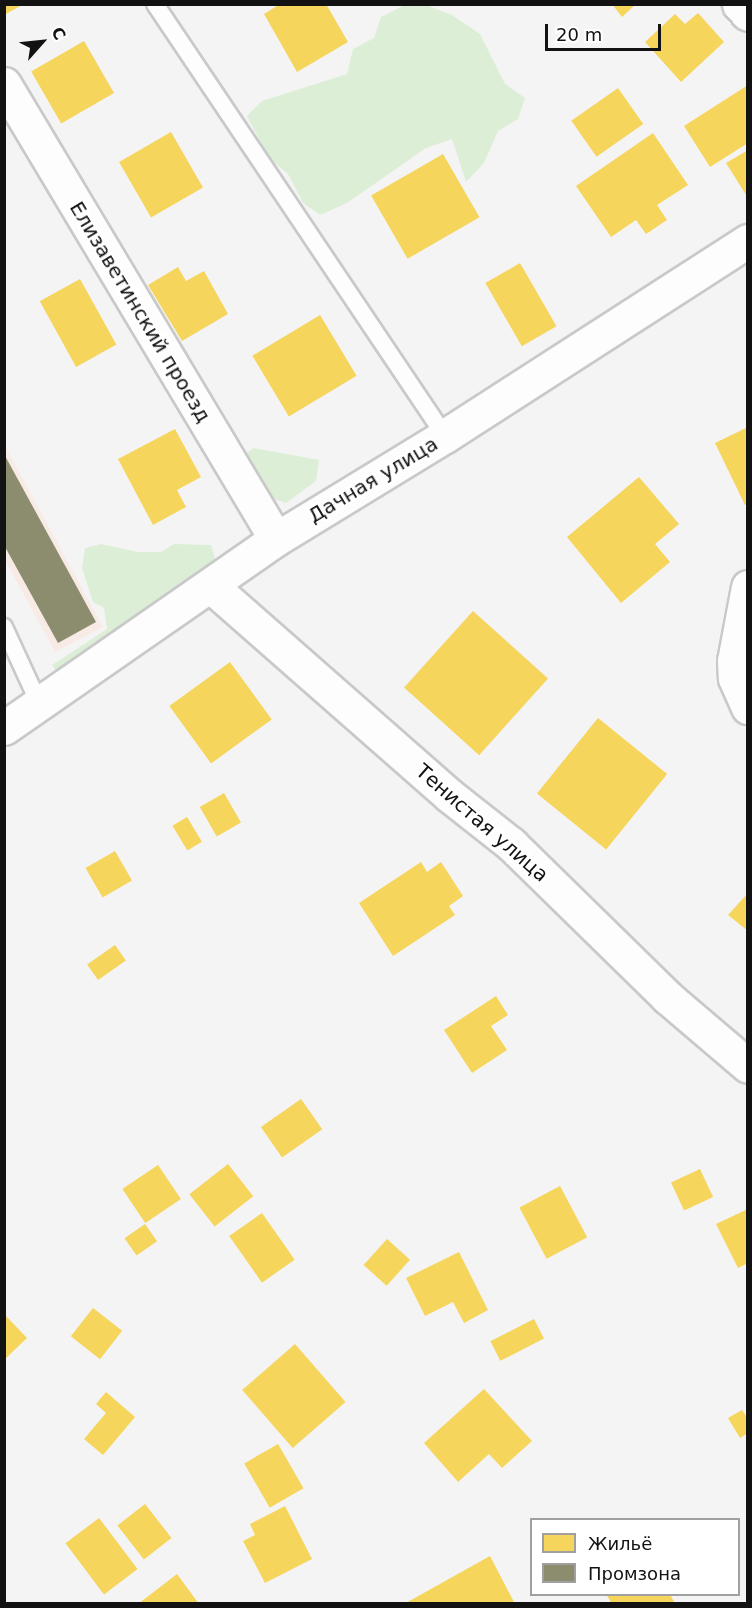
<!DOCTYPE html>
<html>
<head>
<meta charset="utf-8">
<style>
  body { margin:0 }
  #map { position:relative; width:752px; height:1608px; overflow:hidden; background:#f4f4f4; font-family:"DejaVu Sans",sans-serif }
  div>[style] { position:absolute }
  .industrial>* { inset:0; background:#f8ebe5 }
  .green>* { inset:0; background:#ddeed7 }
  .homes>* { inset:0; background:#f6d55c; transform-origin:0 0 }
  .industry>* { inset:0; background:#8c8c6e }
  .roads { filter:drop-shadow(2px 0 #c9c9c9) drop-shadow(-2px 0 #c9c9c9) drop-shadow(0 2px #c9c9c9) drop-shadow(0 -2px #c9c9c9) }
  .lane>* { height:16px; margin:-8px; padding:0 8px; transform-origin:8px; border-radius:8px; background:#fdfdfd }
  .street>* { height:33px; margin:-16.5px; padding:0 16.5px; transform-origin:16.5px; border-radius:16.5px; background:#fdfdfd }
  .secondary>* { height:33px; margin:-16.5px; padding:0 16.5px; transform-origin:16.5px; border-radius:16.5px; background:#fdfdfd }
  span { translate:-50% -50%; white-space:nowrap; text-align:center; line-height:1.15; -webkit-text-stroke:6px #fff; paint-order:stroke }
  .street-label { font-size:20px; color:#121212 }
  .frame { position:absolute; inset:0; border:6px solid #121212; pointer-events:none }
  .legend { position:absolute; left:530px; top:1518px; width:210px; height:78px; box-sizing:border-box; background:#fff; border:2px solid #a0a0a0; margin:0; padding:8px 10px; list-style:none; font-size:18px; color:#121212 }
  .legend li { display:flex; align-items:center; gap:12px; height:30px }
  .legend b { width:30px; border:2px solid #a0a0a0 }
  .north { position:absolute; left:12px; top:12px; width:60px; height:60px; -webkit-text-stroke:4px #fff; paint-order:stroke; rotate:63deg; font-size:16px; font-weight:700; line-height:24px; text-align:center; color:#121212 }
  .north::after { content:''; display:block; margin:auto; width:21px; height:27px; background:#121212; clip-path:polygon(50% 0,100% 100%,50% 72%,0 100%) }
  .scale { position:absolute; left:545px; top:24px; width:116px; height:27px; box-sizing:border-box; border:3px solid #121212; border-top:0; padding-left:8px; font-size:18px; line-height:21px; white-space:nowrap; color:#121212; -webkit-text-stroke:4px #fff; paint-order:stroke }
</style>
</head>
<body>
<div id="map">
  <div class="industrial">
    <i style="clip-path:polygon(4px 444px,103px 627px,55px 652px,5px 560px)"></i>
  </div>
  <div class="green">
    <i style="clip-path:polygon(407px 4px,426px 5px,452px 15px,480px 34px,505px 84px,525px 98px,518px 119px,498px 131px,484px 163px,466px 182px,452px 139px,426px 148px,347px 203px,320px 215px,303px 203px,288px 174px,269px 158px,247px 116px,262px 101px,347px 74px,353px 49px,374px 38px,381px 17px)"></i>
    <i style="clip-path:polygon(254px 448px,319px 460px,316px 481px,286px 503px,271px 498px,245px 454px)"></i>
    <i style="clip-path:polygon(101px 544px,137px 552px,161px 552px,174px 544px,211px 545px,216px 562px,58px 674px,52px 665px,107px 629px,104px 608px,93px 602px,82px 568px,85px 548px)"></i>
  </div>
  <div class="homes">
    <i style="clip-path:polygon(4px 4px,24px 4px,4px 15px)"></i>
    <i style="clip-path:polygon(280px 4px,326px 4px,348px 42px,297px 72px,264px 14px)"></i>
    <i style="clip-path:polygon(612px 4px,636px 4px,622px 17px)"></i>
    <i style="clip-path:polygon(698px 13px,724px 42px,681px 82px,645px 42px,675px 14px,685px 24px)"></i>
    <i style="left:84px;top:41px;width:60px;height:61px;rotate:60deg"></i>
    <i style="clip-path:polygon(748px 85px,748px 143px,710px 167px,684px 126px)"></i>
    <i style="left:618px;top:88px;width:44px;height:57px;rotate:55deg"></i>
    <i style="left:171px;top:132px;width:64px;height:60px;rotate:60deg"></i>
    <i style="clip-path:polygon(653px 133px,688px 185px,657px 205px,667px 220px,646px 234px,636px 220px,611px 237px,576px 186px)"></i>
    <i style="clip-path:polygon(748px 150px,748px 198px,726px 163px)"></i>
    <i style="left:443px;top:154px;width:73px;height:83px;rotate:60deg"></i>
    <i style="left:520px;top:263px;width:73px;height:40px;rotate:60deg"></i>
    <i style="clip-path:polygon(178px 267px,186px 281px,204px 271px,228px 314px,182px 341px,148px 285px)"></i>
    <i style="left:80px;top:279px;width:75px;height:46px;rotate:61deg"></i>
    <i style="left:320px;top:315px;width:71px;height:79px;rotate:59deg"></i>
    <i style="clip-path:polygon(748px 427px,748px 504px,745px 505px,715px 443px)"></i>
    <i style="clip-path:polygon(175px 429px,201px 477px,177px 490px,186px 507px,153px 525px,118px 459px)"></i>
    <i style="clip-path:polygon(639px 477px,679px 524px,655px 544px,670px 562px,621px 603px,567px 537px)"></i>
    <i style="left:473px;top:611px;width:101px;height:103px;rotate:42deg"></i>
    <i style="left:230px;top:662px;width:71px;height:75px;rotate:54deg"></i>
    <i style="left:598px;top:718px;width:89px;height:97px;rotate:39deg"></i>
    <i style="left:224px;top:793px;width:34px;height:28px;rotate:60deg"></i>
    <i style="left:187px;top:817px;width:29px;height:17px;rotate:59deg"></i>
    <i style="left:115px;top:851px;width:34px;height:34px;rotate:60deg"></i>
    <i style="clip-path:polygon(421px 862px,427px 872px,441px 862px,463px 896px,449px 906px,455px 915px,393px 956px,359px 903px)"></i>
    <i style="clip-path:polygon(748px 893px,748px 931px,728px 915px)"></i>
    <i style="left:115px;top:945px;width:19px;height:34px;rotate:55deg"></i>
    <i style="clip-path:polygon(496px 996px,508px 1015px,491px 1026px,507px 1050px,472px 1073px,444px 1030px)"></i>
    <i style="left:301px;top:1099px;width:37px;height:49px;rotate:55deg"></i>
    <i style="left:228px;top:1164px;width:41px;height:49px;rotate:52deg"></i>
    <i style="left:158px;top:1165px;width:41px;height:43px;rotate:56deg"></i>
    <i style="left:700px;top:1169px;width:31px;height:32px;rotate:65deg"></i>
    <i style="left:560px;top:1186px;width:58px;height:46px;rotate:62deg"></i>
    <i style="clip-path:polygon(748px 1209px,748px 1263px,738px 1268px,716px 1224px)"></i>
    <i style="left:262px;top:1213px;width:57px;height:40px;rotate:55deg"></i>
    <i style="left:145px;top:1224px;width:21px;height:25px;rotate:55deg"></i>
    <i style="left:387px;top:1239px;width:31px;height:35px;rotate:42deg"></i>
    <i style="clip-path:polygon(459px 1252px,488px 1310px,464px 1323px,453px 1302px,425px 1316px,406px 1278px)"></i>
    <i style="left:93px;top:1308px;width:37px;height:36px;rotate:38deg"></i>
    <i style="clip-path:polygon(4px 1314px,27px 1338px,4px 1360px)"></i>
    <i style="left:534px;top:1319px;width:22px;height:49px;rotate:63deg"></i>
    <i style="left:295px;top:1344px;width:77px;height:70px;rotate:49deg"></i>
    <i style="clip-path:polygon(484px 1389px,532px 1441px,502px 1468px,489px 1454px,458px 1482px,424px 1443px)"></i>
    <i style="clip-path:polygon(106px 1392px,135px 1417px,103px 1455px,84px 1439px,106px 1413px,96px 1404px)"></i>
    <i style="clip-path:polygon(742px 1410px,748px 1419px,748px 1433px,740px 1438px,728px 1418px)"></i>
    <i style="left:278px;top:1444px;width:51px;height:39px;rotate:60deg"></i>
    <i style="left:145px;top:1504px;width:43px;height:35px;rotate:52deg"></i>
    <i style="clip-path:polygon(285px 1506px,312px 1559px,265px 1583px,243px 1541px,255px 1535px,250px 1524px)"></i>
    <i style="left:99px;top:1518px;width:64px;height:42px;rotate:53deg"></i>
    <i style="clip-path:polygon(490px 1556px,515px 1604px,404px 1604px)"></i>
    <i style="clip-path:polygon(177px 1574px,199px 1604px,138px 1604px)"></i>
    <i style="clip-path:polygon(606px 1594px,670px 1594px,675px 1604px,612px 1604px)"></i>
  </div>
  <div class="industry">
    <i style="clip-path:polygon(4px 454px,96px 622px,58px 643px,4px 545px)"></i>
  </div>
  <div class="roads">
    <div class="lane">
      <i style="left:155px;top:4px;width:520px;rotate:56.13deg"></i>
      <i style="left:4px;top:627px;width:84px;rotate:65.3deg"></i>
    </div>
    <div class="street">
      <i style="left:739px;top:4px;width:13px;rotate:48deg"></i>
      <i style="left:4px;top:84px;width:530px;rotate:59.13deg"></i>
      <i style="left:211px;top:586px;width:318px;rotate:41.3deg"></i>
      <i style="left:450px;top:796px;width:78px;rotate:38.2deg"></i>
      <i style="left:511px;top:844px;width:219px;rotate:44.4deg"></i>
      <i style="left:667px;top:997px;width:106px;rotate:40.4deg"></i>
      <i style="left:748px;top:587px;width:75px;rotate:100.7deg"></i>
      <i style="left:734px;top:661px;width:17px;rotate:87deg"></i>
      <i style="left:735px;top:678px;width:32px;rotate:66deg"></i>
    </div>
    <div class="secondary">
      <i style="left:4px;top:728px;width:331px;rotate:-34.8deg"></i>
      <i style="left:276px;top:539px;width:198px;rotate:-31.4deg"></i>
      <i style="left:445px;top:436px;width:360px;rotate:-32.8deg"></i>
    </div>
  </div>
  <div class="street-label">
    <span style="left:140px;top:312px;rotate:59deg">Елизаветинский проезд</span>
    <span style="left:373px;top:480px;rotate:-31deg">Дачная улица</span>
    <span style="left:482px;top:823px;rotate:41deg">Тенистая улица</span>
  </div>
  <div class="frame"></div>
  <ul class="legend">
  <li><b style="height:16px;background:#f6d55c"></b>Жильё</li>
  <li><b style="height:16px;background:#8c8c6e"></b>Промзона</li>
  </ul>
  <div class="north">С</div>
  <div class="scale">20 m</div>
</div>
</body>
</html>
